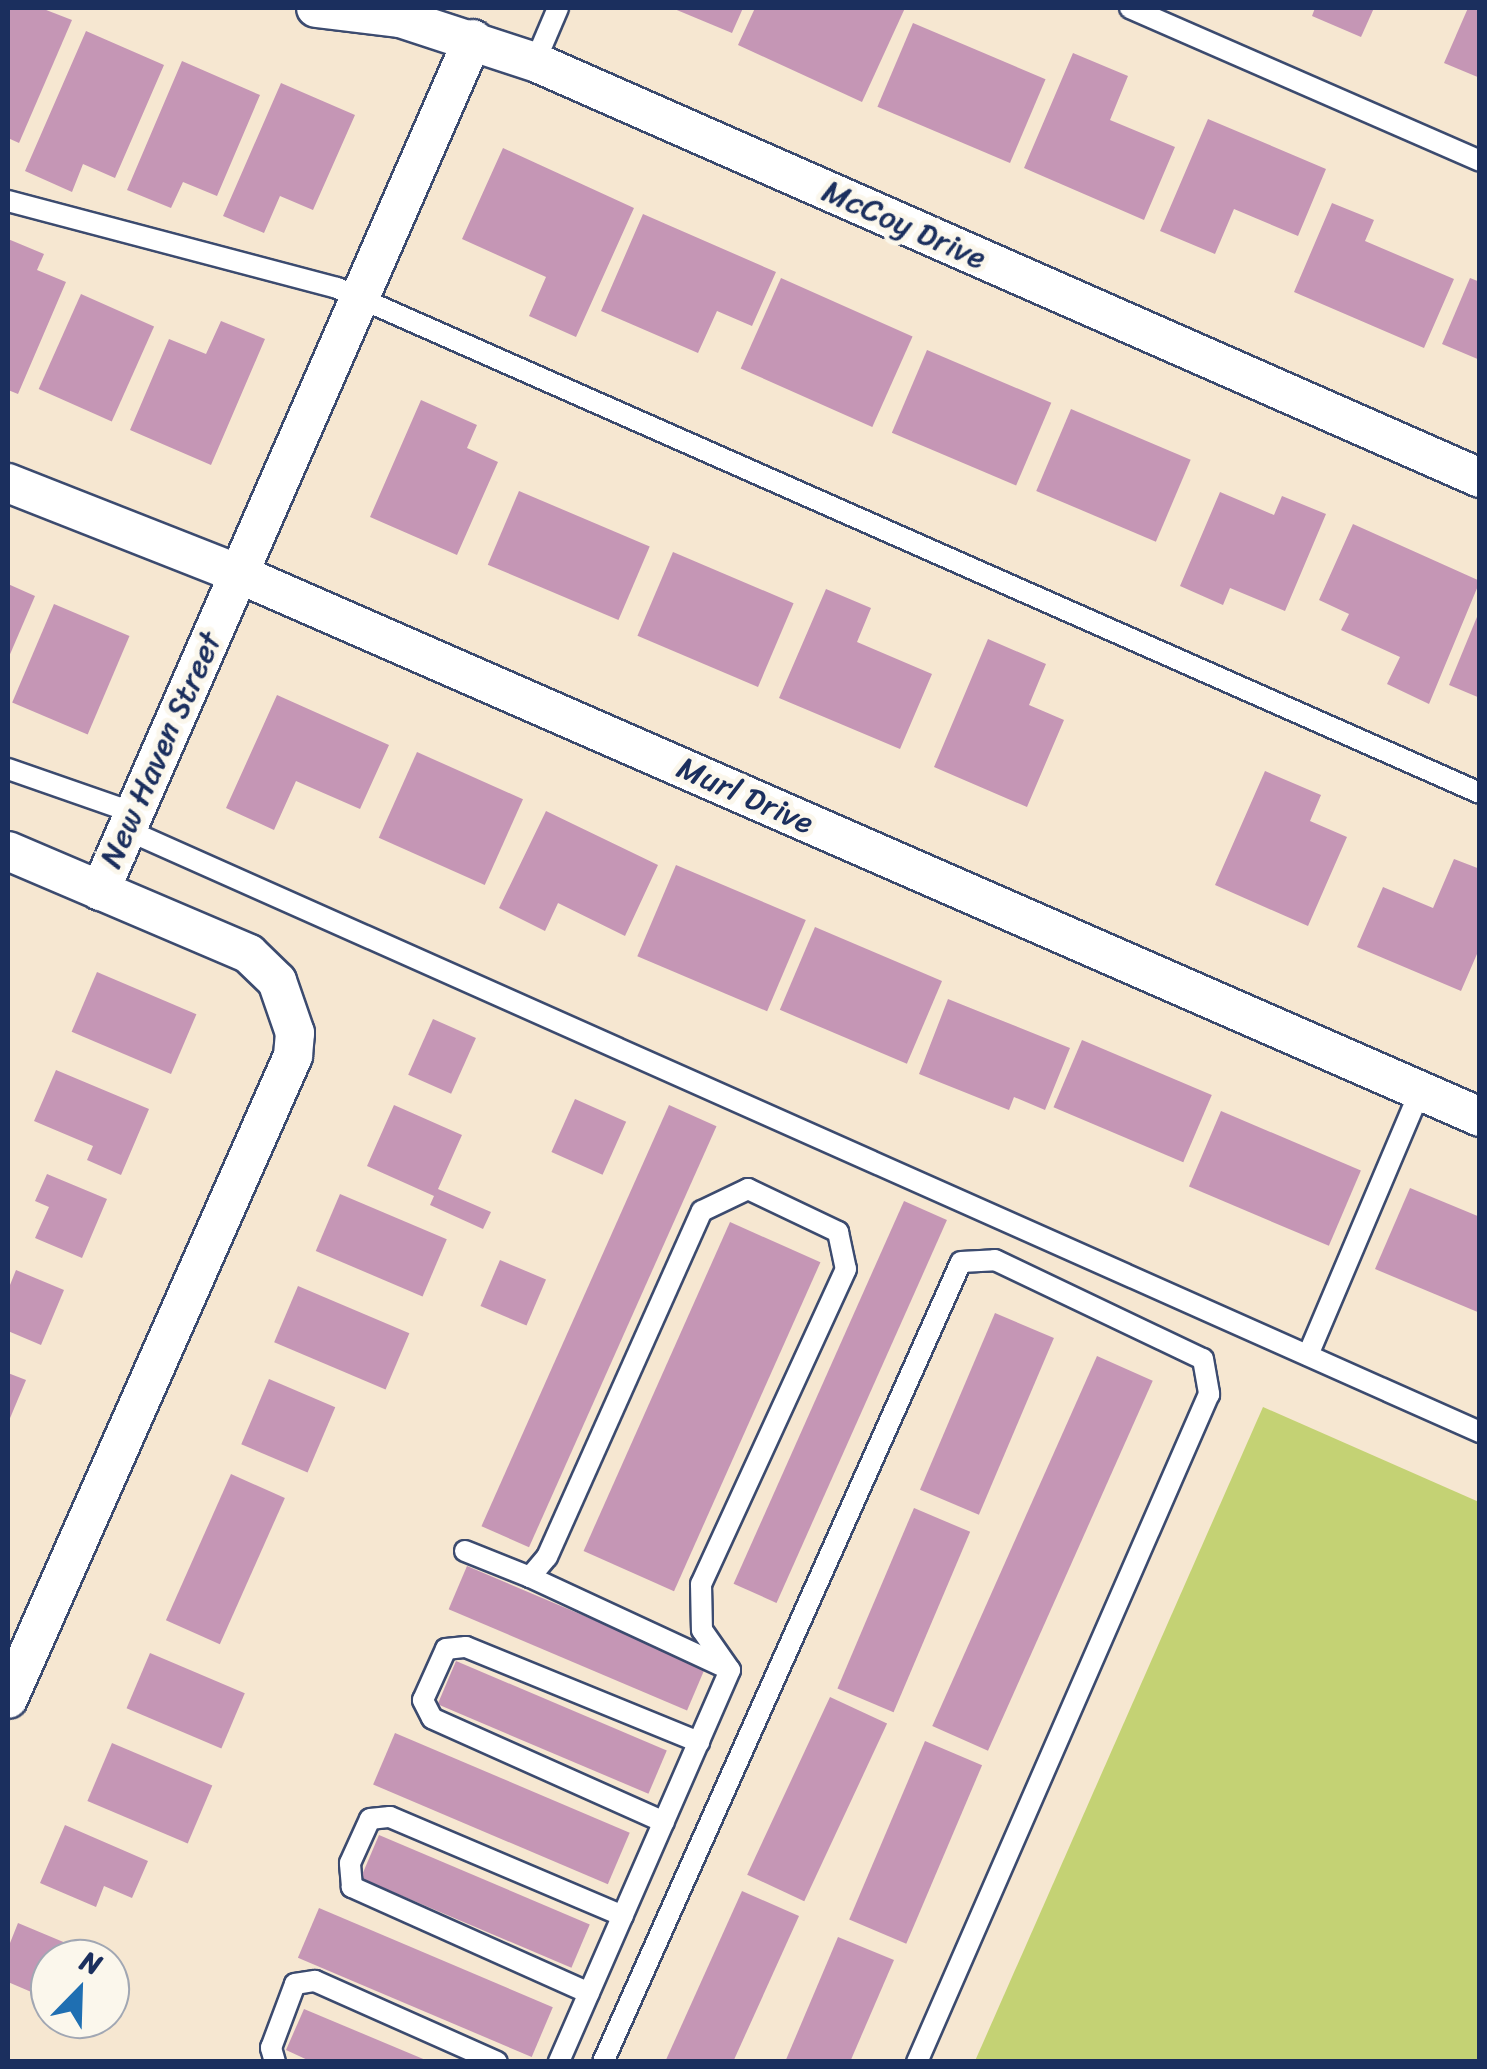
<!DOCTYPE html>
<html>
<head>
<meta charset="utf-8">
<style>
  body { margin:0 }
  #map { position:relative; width:1487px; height:2069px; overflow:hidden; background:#f6e7d1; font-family:Sriracha,sans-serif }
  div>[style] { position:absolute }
  .green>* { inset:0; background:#c4d274 }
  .building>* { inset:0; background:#c596b5; transform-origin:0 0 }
  .roads { filter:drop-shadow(2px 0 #3c4b6f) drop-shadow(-2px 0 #3c4b6f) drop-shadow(0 2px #3c4b6f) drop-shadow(0 -2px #3c4b6f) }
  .service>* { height:20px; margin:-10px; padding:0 10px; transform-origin:10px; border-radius:10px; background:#fff }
  .minor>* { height:38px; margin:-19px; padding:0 19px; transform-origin:19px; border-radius:19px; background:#fff }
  span { translate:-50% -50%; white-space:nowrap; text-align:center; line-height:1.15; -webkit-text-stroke:10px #fbf7ec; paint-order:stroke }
  .street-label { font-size:32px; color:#1b2f5e }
  .frame { position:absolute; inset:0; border:10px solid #1b2f5e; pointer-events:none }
  .north { position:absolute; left:30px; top:1939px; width:100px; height:100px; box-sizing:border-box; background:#fbf7ec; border:2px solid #a1a7b3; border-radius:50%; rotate:23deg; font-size:28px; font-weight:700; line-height:40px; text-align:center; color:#1b2f5e }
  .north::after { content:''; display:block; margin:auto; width:35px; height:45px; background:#1f6fb2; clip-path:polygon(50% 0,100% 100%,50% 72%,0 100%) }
</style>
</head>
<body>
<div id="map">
  <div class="green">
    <i style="clip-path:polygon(1263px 1407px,1479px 1502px,1479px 2061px,975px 2061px)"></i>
  </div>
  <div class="building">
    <i style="clip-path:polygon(8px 8px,41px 8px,72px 20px,19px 143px,8px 138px)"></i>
    <i style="clip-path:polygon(672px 8px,743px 8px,732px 33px)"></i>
    <i style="clip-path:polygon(755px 8px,905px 8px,862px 102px,738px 45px)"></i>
    <i style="clip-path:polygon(1315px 8px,1374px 8px,1361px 37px,1312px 16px)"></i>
    <i style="clip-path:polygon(1468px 8px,1480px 8px,1480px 78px,1444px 63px)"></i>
    <i style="left:913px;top:23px;width:144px;height:91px;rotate:23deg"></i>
    <i style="clip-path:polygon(86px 31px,164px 65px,115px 178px,83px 164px,72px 192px,25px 171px)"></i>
    <i style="clip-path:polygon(1073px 53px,1128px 76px,1110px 120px,1175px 147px,1144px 220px,1024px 168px)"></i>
    <i style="clip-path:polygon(182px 61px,260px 95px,217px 196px,183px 182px,171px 208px,127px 190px)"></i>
    <i style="clip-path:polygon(281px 83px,355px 115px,313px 210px,280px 196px,264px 233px,223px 216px)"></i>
    <i style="clip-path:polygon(1208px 119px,1326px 169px,1298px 236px,1234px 209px,1215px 254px,1160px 231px)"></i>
    <i style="clip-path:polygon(503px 148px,634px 208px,576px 337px,529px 316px,546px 277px,462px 239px)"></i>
    <i style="clip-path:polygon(1332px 203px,1374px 220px,1365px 241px,1454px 279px,1424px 348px,1294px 292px)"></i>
    <i style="clip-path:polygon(643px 214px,776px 272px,752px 326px,717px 311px,698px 353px,601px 311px)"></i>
    <i style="clip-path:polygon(8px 239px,44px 254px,37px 270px,66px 282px,18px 394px,8px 390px)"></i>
    <i style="left:781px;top:278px;width:144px;height:99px;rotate:24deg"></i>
    <i style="clip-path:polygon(1470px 278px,1480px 282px,1480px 360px,1442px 344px)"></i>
    <i style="left:81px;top:294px;width:80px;height:104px;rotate:24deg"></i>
    <i style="clip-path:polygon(221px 321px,265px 339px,211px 465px,130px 430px,169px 339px,206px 354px)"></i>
    <i style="left:927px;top:350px;width:135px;height:90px;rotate:23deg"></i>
    <i style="clip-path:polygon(421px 400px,477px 425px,467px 448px,498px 462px,457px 555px,370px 517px)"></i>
    <i style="left:1071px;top:409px;width:130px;height:89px;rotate:23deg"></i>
    <i style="left:519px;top:491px;width:142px;height:80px;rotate:23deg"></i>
    <i style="clip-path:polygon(1220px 492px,1274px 515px,1282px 496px,1326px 514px,1285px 611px,1230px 588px,1223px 605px,1180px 586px)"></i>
    <i style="clip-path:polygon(1353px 524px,1480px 581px,1429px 704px,1387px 684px,1400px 657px,1341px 630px,1349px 614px,1319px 600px)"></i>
    <i style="left:673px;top:552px;width:131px;height:91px;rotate:23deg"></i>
    <i style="clip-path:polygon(8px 584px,35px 596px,8px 659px)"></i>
    <i style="clip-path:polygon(826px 589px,871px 608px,857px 642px,932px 674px,900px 749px,779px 698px)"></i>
    <i style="left:54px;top:604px;width:82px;height:107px;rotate:23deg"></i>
    <i style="clip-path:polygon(1479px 612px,1480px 612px,1480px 698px,1449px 685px)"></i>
    <i style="clip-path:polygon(988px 639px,1046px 664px,1029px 705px,1064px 720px,1027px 807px,934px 767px)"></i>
    <i style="clip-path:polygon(277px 695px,389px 745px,360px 809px,296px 781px,274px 830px,226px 808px)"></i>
    <i style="left:417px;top:752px;width:116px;height:94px;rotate:24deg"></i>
    <i style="clip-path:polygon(1265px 771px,1321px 795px,1310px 821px,1347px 837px,1308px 926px,1215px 885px)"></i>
    <i style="clip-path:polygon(546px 811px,658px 865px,625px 936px,558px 903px,545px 931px,499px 908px)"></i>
    <i style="clip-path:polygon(1454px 859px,1480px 869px,1480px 947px,1461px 991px,1357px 947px,1383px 887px,1433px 908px)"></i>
    <i style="left:676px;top:865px;width:141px;height:99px;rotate:23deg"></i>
    <i style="left:815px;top:927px;width:138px;height:90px;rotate:23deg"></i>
    <i style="left:97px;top:972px;width:108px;height:65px;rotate:23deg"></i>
    <i style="clip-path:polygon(948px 999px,1070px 1048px,1045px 1110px,1014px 1097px,1009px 1110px,919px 1074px)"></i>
    <i style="left:433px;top:1019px;width:47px;height:61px;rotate:24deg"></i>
    <i style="left:1082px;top:1040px;width:141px;height:73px;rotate:23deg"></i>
    <i style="clip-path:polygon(56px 1070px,149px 1109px,121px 1175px,87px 1160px,93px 1146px,34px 1121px)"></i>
    <i style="left:575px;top:1099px;width:56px;height:58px;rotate:24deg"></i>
    <i style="clip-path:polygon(394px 1105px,462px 1135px,438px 1189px,491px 1212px,483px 1229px,430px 1205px,434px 1196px,367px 1166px)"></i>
    <i style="left:669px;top:1105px;width:52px;height:461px;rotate:24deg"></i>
    <i style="left:1221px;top:1111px;width:152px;height:82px;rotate:23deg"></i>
    <i style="clip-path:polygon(47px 1174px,107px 1199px,82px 1258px,35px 1238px,49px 1207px,35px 1201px)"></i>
    <i style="clip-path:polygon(1410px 1188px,1480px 1217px,1480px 1313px,1375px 1269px)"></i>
    <i style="left:340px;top:1194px;width:116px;height:62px;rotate:23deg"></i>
    <i style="left:904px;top:1201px;width:47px;height:419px;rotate:24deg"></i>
    <i style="left:730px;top:1222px;width:99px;height:360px;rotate:24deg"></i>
    <i style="left:500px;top:1260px;width:50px;height:50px;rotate:23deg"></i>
    <i style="clip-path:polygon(16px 1270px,64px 1290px,41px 1345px,8px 1331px,8px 1290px)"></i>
    <i style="left:298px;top:1286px;width:121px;height:61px;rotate:23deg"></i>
    <i style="left:995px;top:1313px;width:64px;height:192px;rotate:23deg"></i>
    <i style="left:1097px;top:1356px;width:61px;height:405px;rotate:24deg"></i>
    <i style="clip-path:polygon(8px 1373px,26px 1380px,8px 1423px)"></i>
    <i style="left:269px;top:1379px;width:72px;height:71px;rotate:23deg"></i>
    <i style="left:231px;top:1474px;width:59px;height:160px;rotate:24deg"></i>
    <i style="left:914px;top:1508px;width:61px;height:196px;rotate:23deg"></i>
    <i style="left:467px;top:1566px;width:259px;height:47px;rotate:23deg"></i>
    <i style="left:150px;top:1653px;width:103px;height:60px;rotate:23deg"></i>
    <i style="left:456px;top:1661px;width:229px;height:47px;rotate:23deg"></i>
    <i style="left:830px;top:1697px;width:63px;height:196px;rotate:25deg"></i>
    <i style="left:395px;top:1733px;width:255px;height:56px;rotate:23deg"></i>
    <i style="left:925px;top:1741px;width:62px;height:194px;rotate:23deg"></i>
    <i style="left:112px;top:1743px;width:109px;height:63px;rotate:23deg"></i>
    <i style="clip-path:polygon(65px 1825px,148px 1861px,132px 1898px,104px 1886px,96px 1907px,40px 1883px)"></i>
    <i style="left:379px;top:1835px;width:229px;height:47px;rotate:23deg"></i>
    <i style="clip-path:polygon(742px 1891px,799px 1916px,733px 2062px,665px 2062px)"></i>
    <i style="left:319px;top:1908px;width:254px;height:54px;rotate:23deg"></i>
    <i style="clip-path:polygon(18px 1923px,104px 1959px,50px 1959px,50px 2000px,8px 1982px,8px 1948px)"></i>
    <i style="clip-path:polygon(838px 1937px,894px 1960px,850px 2062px,785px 2062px)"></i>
    <i style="clip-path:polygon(304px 2009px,428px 2061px,428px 2062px,312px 2062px,286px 2050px)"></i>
  </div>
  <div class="roads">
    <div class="service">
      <i style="left:1130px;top:8px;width:382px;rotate:23.6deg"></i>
      <i style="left:535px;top:62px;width:59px;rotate:-66.9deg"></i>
      <i style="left:8px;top:201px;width:340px;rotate:14.8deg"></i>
      <i style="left:337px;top:288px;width:1250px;rotate:23.84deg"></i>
      <i style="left:8px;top:769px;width:133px;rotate:19.2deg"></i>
      <i style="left:127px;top:830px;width:1481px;rotate:23.99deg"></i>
      <i style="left:1308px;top:1355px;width:287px;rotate:-67deg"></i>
      <i style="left:465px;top:1551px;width:70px;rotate:21.8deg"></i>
      <i style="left:530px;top:1577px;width:26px;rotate:-50deg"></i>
      <i style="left:547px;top:1557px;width:379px;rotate:-65.9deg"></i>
      <i style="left:702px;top:1211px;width:51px;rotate:-25.6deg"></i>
      <i style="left:748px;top:1189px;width:100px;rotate:25.5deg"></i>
      <i style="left:838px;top:1232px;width:38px;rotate:78deg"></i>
      <i style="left:846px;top:1269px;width:347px;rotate:114.7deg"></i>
      <i style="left:701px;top:1584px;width:46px;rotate:88.8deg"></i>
      <i style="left:702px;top:1630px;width:49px;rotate:55deg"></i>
      <i style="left:730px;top:1670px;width:428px;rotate:113.6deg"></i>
      <i style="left:530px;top:1577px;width:218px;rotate:24.9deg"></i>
      <i style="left:664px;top:1822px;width:254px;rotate:-155.9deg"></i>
      <i style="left:432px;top:1718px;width:20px;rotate:-117deg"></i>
      <i style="left:423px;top:1700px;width:56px;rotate:-65.7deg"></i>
      <i style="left:446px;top:1649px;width:20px;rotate:-6deg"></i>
      <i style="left:466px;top:1647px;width:252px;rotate:22.2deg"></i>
      <i style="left:589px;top:1993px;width:260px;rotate:-155.9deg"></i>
      <i style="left:352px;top:1887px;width:24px;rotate:-95deg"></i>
      <i style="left:350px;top:1863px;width:48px;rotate:-65.6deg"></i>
      <i style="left:370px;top:1819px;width:20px;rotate:-6deg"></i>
      <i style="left:390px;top:1817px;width:253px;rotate:23deg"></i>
      <i style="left:275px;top:2062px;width:15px;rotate:-106deg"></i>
      <i style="left:271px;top:2048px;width:68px;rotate:-69.4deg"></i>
      <i style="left:295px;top:1984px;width:20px;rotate:-9deg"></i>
      <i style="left:315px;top:1981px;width:199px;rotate:24deg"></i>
      <i style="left:603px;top:2062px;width:876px;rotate:-65.89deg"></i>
      <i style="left:961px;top:1262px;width:34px;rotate:-3deg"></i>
      <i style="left:995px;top:1260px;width:230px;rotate:25.5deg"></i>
      <i style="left:1203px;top:1359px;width:36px;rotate:80deg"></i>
      <i style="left:1209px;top:1394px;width:729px;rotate:113.61deg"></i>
    </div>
    <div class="minor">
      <i style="left:316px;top:8px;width:85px;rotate:6.8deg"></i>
      <i style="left:400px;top:18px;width:142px;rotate:18.1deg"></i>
      <i style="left:535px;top:62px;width:1033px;rotate:23.76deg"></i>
      <i style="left:8px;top:483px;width:248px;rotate:21.5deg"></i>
      <i style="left:239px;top:574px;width:1355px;rotate:23.63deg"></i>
      <i style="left:8px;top:851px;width:262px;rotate:23.1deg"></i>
      <i style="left:249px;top:954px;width:39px;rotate:44deg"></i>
      <i style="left:277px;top:981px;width:55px;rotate:70.9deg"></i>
      <i style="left:295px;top:1033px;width:23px;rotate:95deg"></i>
      <i style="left:293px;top:1056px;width:703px;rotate:113.9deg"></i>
      <i style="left:100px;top:891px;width:930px;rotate:-66.36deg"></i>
    </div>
  </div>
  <div class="street-label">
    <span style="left:904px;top:225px;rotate:24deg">McCoy Drive</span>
    <span style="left:161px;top:750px;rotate:-66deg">New Haven Street</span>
    <span style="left:745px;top:796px;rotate:24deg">Murl Drive</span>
  </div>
  <div class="frame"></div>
  <div class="north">N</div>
</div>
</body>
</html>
